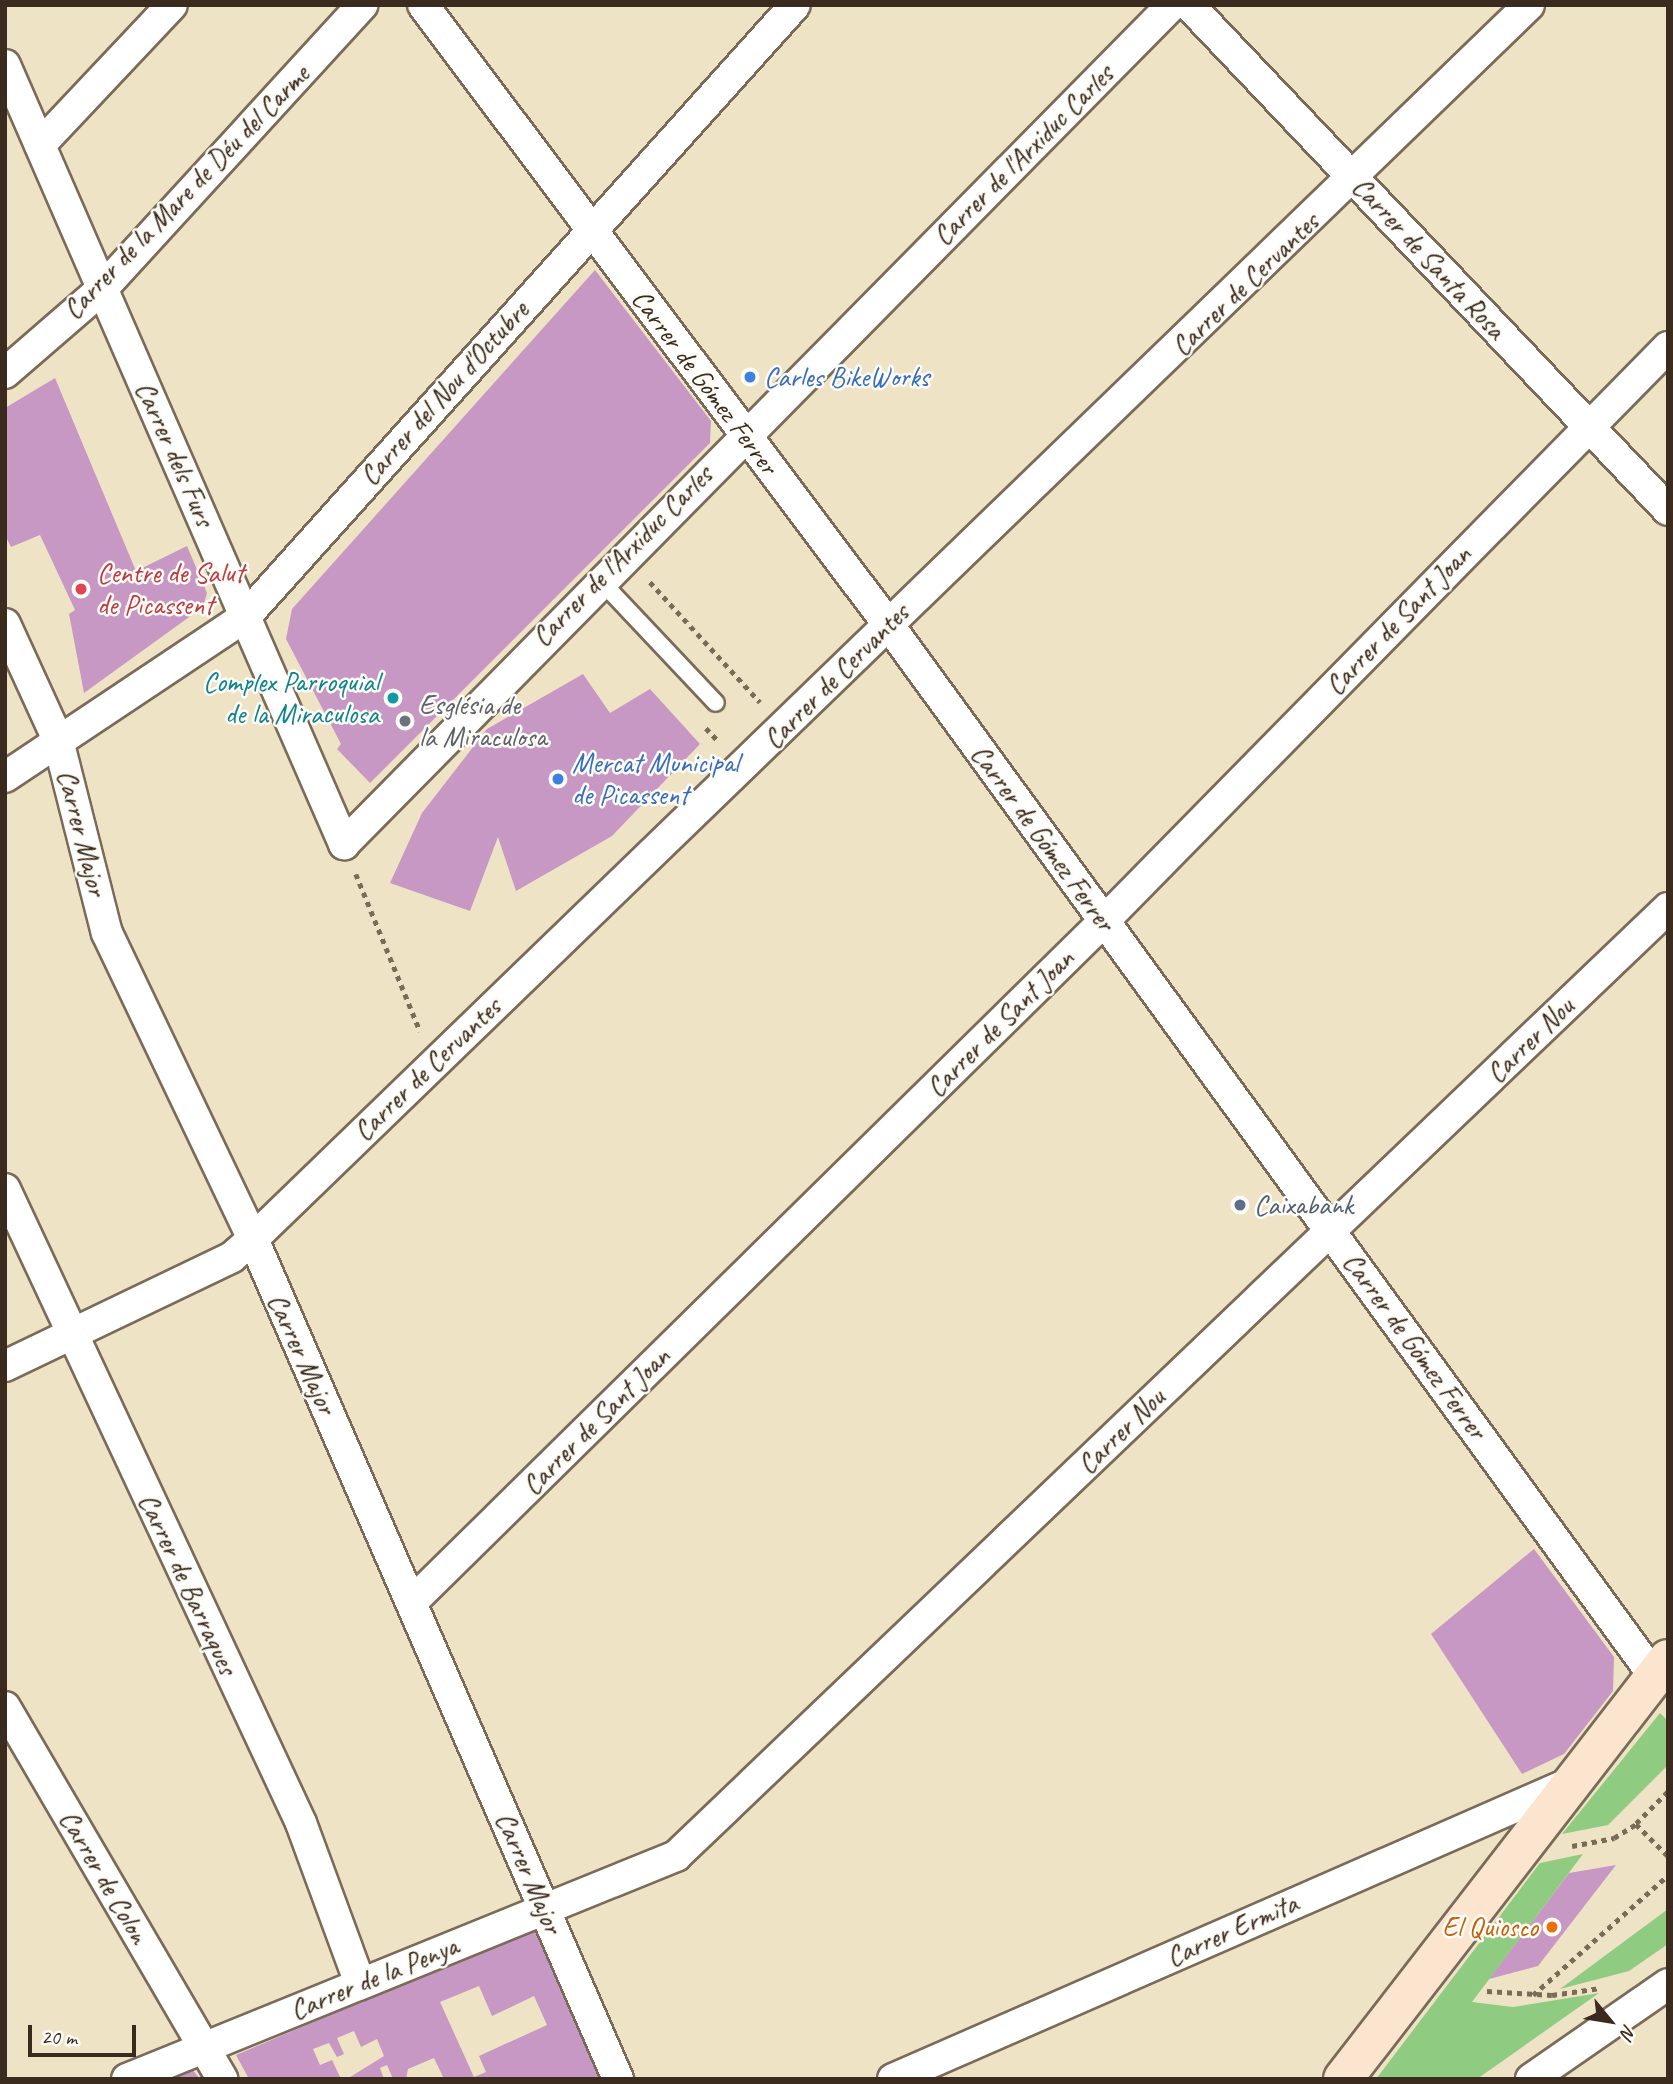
<!DOCTYPE html>
<html>
<head>
<meta charset="utf-8">
<style>
  body { margin:0 }
  #map { position:relative; width:1673px; height:2084px; overflow:hidden; background:#efe3c6; font-family:Caveat,sans-serif }
  div>[style] { position:absolute }
  .green>* { inset:0; background:#8fcb80 }
  .building>* { inset:0; background:#c798c3 }
  .path>* { height:4.5px; margin-top:-2.25px; transform-origin:0; background:repeating-linear-gradient(90deg,#7a6b59 0 5px,transparent 0 10px) }
  .roads { filter:drop-shadow(2px 0 #7a6b59) drop-shadow(-2px 0 #7a6b59) drop-shadow(0 2px #7a6b59) drop-shadow(0 -2px #7a6b59) }
  .lane>* { height:16px; margin:-8px; padding:0 8px; transform-origin:8px; border-radius:8px; background:#fff }
  .street>* { height:30px; margin:-15px; padding:0 15px; transform-origin:15px; border-radius:15px; background:#fff }
  .secondary>* { height:38px; margin:-19px; padding:0 19px; transform-origin:19px; border-radius:19px; background:#fce5cf }
  .dots>* { width:19px; height:19px; translate:-50% -50%; box-sizing:border-box; border:4px solid #fdfcf7; border-radius:50% }
  span { translate:-50% -50%; white-space:nowrap; text-align:center; line-height:1.15; -webkit-text-stroke:5px #fdfcf7; paint-order:stroke }
  .street-label { font-size:28px; color:#3b2a1e }
  .shop-label { font-size:28px; color:#366cbe }
  .left { translate:0 -50%; text-align:left }
  .health-label { font-size:28px; color:#be3a42 }
  .culture-label { font-size:28px; color:#0d838f }
  .right { translate:-100% -50%; text-align:right }
  .worship-label { font-size:28px; color:#5b616d }
  .service-label { font-size:28px; color:#4e5e75 }
  .food-label { font-size:28px; color:#c56008 }
  .frame { position:absolute; inset:0; border:7px solid #3b2a1e; pointer-events:none }
  .north { position:absolute; left:1575px; top:1986px; width:70px; height:70px; -webkit-text-stroke:5px #fdfcf7; paint-order:stroke; rotate:120deg; font-size:19px; font-weight:700; line-height:28px; text-align:center; color:#3b2a1e }
  .north::after { content:''; display:block; margin:auto; width:24px; height:32px; background:#3b2a1e; clip-path:polygon(50% 0,100% 100%,50% 72%,0 100%) }
  .scale { position:absolute; left:28px; top:2025px; width:108px; height:32px; box-sizing:border-box; border:4px solid #3b2a1e; border-top:0; padding-left:9px; font-size:21px; line-height:24px; white-space:nowrap; color:#3b2a1e; -webkit-text-stroke:5px #fdfcf7; paint-order:stroke }
</style>
</head>
<body>
<div id="map">
  <div class="green">
    <i style="clip-path:polygon(1660px 1713px,1668px 1721px,1668px 1765px,1608px 1825px,1562px 1834px)"></i>
    <i style="clip-path:polygon(1583px 1854px,1472px 2002px,1513px 2007px,1599px 1993px,1477px 2079px,1376px 2079px,1540px 1863px)"></i>
    <i style="clip-path:polygon(1668px 1909px,1668px 1944px,1629px 1971px,1560px 1989px)"></i>
  </div>
  <div class="building">
    <i style="clip-path:polygon(595px 270px,711px 421px,710px 443px,370px 783px,337px 749px,341px 744px,286px 639px,292px 609px)"></i>
    <i style="clip-path:polygon(55px 378px,136px 571px,187px 546px,207px 593px,203px 607px,84px 693px,69px 614px,75px 610px,40px 535px,11px 547px,5px 535px,5px 408px)"></i>
    <i style="clip-path:polygon(583px 674px,610px 713px,650px 689px,700px 744px,612px 836px,516px 891px,498px 837px,470px 911px,390px 883px,422px 813px,487px 729px)"></i>
    <i style="clip-path:polygon(1534px 1549px,1614px 1657px,1613px 1691px,1564px 1754px,1522px 1774px,1431px 1634px)"></i>
    <i style="clip-path:polygon(1616px 1865px,1538px 1966px,1489px 1979px,1569px 1873px)"></i>
    <i style="clip-path:polygon(evenodd,537px 1927px,603px 2079px,444px 2079px,434px 2058px,408px 2069px,406px 2079px,393px 2079px,387px 2065px,380px 2068px,384px 2079px,347px 2079px,384px 2056px,377px 2039px,361px 2047px,354px 2031px,337px 2038px,344px 2054px,337px 2057px,329px 2043px,313px 2049px,320px 2065px,332px 2060px,341px 2079px,249px 2079px,236px 2055px,537px 1927px,479px 1986px,492px 2016px,534px 1996px,547px 2025px,479px 2056px,486px 2072px,474px 2077px,440px 2002px,479px 1986px)"></i>
    <i style="clip-path:polygon(192px 2069px,200px 2079px,169px 2079px)"></i>
  </div>
  <div class="path">
    <i style="left:650px;top:582px;width:163px;rotate:47.5deg"></i>
    <i style="left:706px;top:728px;width:19px;rotate:47deg"></i>
    <i style="left:356px;top:874px;width:170px;rotate:67.8deg"></i>
    <i style="left:1668px;top:1792px;width:45px;rotate:135deg"></i>
    <i style="left:1636px;top:1824px;width:45px;rotate:45deg"></i>
    <i style="left:1572px;top:1846px;width:43px;rotate:-10.8deg"></i>
    <i style="left:1614px;top:1838px;width:26px;rotate:-32deg"></i>
    <i style="left:1487px;top:1991px;width:65px;rotate:3.5deg"></i>
    <i style="left:1552px;top:1995px;width:49px;rotate:-8.3deg"></i>
    <i style="left:1533px;top:1995px;width:181px;rotate:-41.6deg"></i>
  </div>
  <div class="roads">
    <div class="lane">
      <i style="left:599px;top:579px;width:170px;rotate:46.7deg"></i>
    </div>
    <div class="street">
      <i style="left:423px;top:5px;width:774px;rotate:53.09deg"></i>
      <i style="left:888px;top:624px;width:1301px;rotate:53.94deg"></i>
      <i style="left:1189px;top:5px;width:696px;rotate:46.51deg"></i>
      <i style="left:5px;top:65px;width:850px;rotate:66.48deg"></i>
      <i style="left:344px;top:844px;width:1179px;rotate:-45.38deg"></i>
      <i style="left:40px;top:145px;width:192px;rotate:-46.7deg"></i>
      <i style="left:5px;top:373px;width:130px;rotate:-40.9deg"></i>
      <i style="left:103px;top:288px;width:384px;rotate:-47.5deg"></i>
      <i style="left:5px;top:624px;width:128px;rotate:65.4deg"></i>
      <i style="left:58px;top:740px;width:199px;rotate:75.8deg"></i>
      <i style="left:107px;top:933px;width:339px;rotate:64.5deg"></i>
      <i style="left:253px;top:1239px;width:916px;rotate:66.51deg"></i>
      <i style="left:5px;top:777px;width:290px;rotate:-33.7deg"></i>
      <i style="left:246px;top:616px;width:821px;rotate:-48.06deg"></i>
      <i style="left:5px;top:1189px;width:700px;rotate:64.97deg"></i>
      <i style="left:301px;top:1823px;width:171px;rotate:69.8deg"></i>
      <i style="left:5px;top:1366px;width:252px;rotate:-25.6deg"></i>
      <i style="left:232px;top:1257px;width:28px;rotate:-41deg"></i>
      <i style="left:253px;top:1239px;width:1775px;rotate:-44.04deg"></i>
      <i style="left:412px;top:1602px;width:969px;rotate:-44.54deg"></i>
      <i style="left:1103px;top:922px;width:806px;rotate:-45.5deg"></i>
      <i style="left:5px;top:1707px;width:431px;rotate:59.7deg"></i>
      <i style="left:127px;top:2079px;width:593px;rotate:-22.11deg"></i>
      <i style="left:676px;top:1856px;width:1372px;rotate:-43.7deg"></i>
      <i style="left:893px;top:2079px;width:741px;rotate:-23.62deg"></i>
      <i style="left:1531px;top:2079px;width:167px;rotate:-34.7deg"></i>
    </div>
    <div class="secondary">
      <i style="left:1343px;top:2079px;width:531px;rotate:-52.27deg"></i>
    </div>
  </div>
  <div class="dots">
    <i style="left:750px;top:377px;background:#3f7fe0"></i>
    <i style="left:81px;top:589px;background:#e0444e"></i>
    <i style="left:393px;top:698px;background:#0f9aa8"></i>
    <i style="left:405px;top:721px;background:#6b7280"></i>
    <i style="left:558px;top:779px;background:#3f7fe0"></i>
    <i style="left:1240px;top:1205px;background:#5c6f8a"></i>
    <i style="left:1552px;top:1927px;background:#e8710a"></i>
  </div>
  <div class="street-label">
    <span style="left:1023px;top:155px;rotate:-45deg">Carrer de l'Arxiduc Carles</span>
    <span style="left:186px;top:192px;rotate:-46deg">Carrer de la Mare de Déu del Carme</span>
    <span style="left:1429px;top:258px;rotate:47deg">Carrer de Santa Rosa</span>
    <span style="left:1245px;top:284px;rotate:-44deg">Carrer de Cervantes</span>
    <span style="left:705px;top:382px;rotate:53deg">Carrer de Gómez Ferrer</span>
    <span style="left:444px;top:393px;rotate:-48deg">Carrer del Nou d'Octubre</span>
    <span style="left:175px;top:454px;rotate:66deg">Carrer dels Furs</span>
    <span style="left:622px;top:556px;rotate:-45deg">Carrer de l'Arxiduc Carles</span>
    <span style="left:1398px;top:620px;rotate:-46deg">Carrer de Sant Joan</span>
    <span style="left:836px;top:676px;rotate:-45deg">Carrer de Cervantes</span>
    <span style="left:82px;top:833px;rotate:76deg">Carrer Major</span>
    <span style="left:1043px;top:838px;rotate:54deg">Carrer de Gómez Ferrer</span>
    <span style="left:1000px;top:1023px;rotate:-45deg">Carrer de Sant Joan</span>
    <span style="left:1530px;top:1040px;rotate:-44deg">Carrer Nou</span>
    <span style="left:427px;top:1069px;rotate:-44deg">Carrer de Cervantes</span>
    <span style="left:1415px;top:1346px;rotate:54deg">Carrer de Gómez Ferrer</span>
    <span style="left:302px;top:1354px;rotate:66deg">Carrer Major</span>
    <span style="left:596px;top:1421px;rotate:-45deg">Carrer de Sant Joan</span>
    <span style="left:1121px;top:1431px;rotate:-44deg">Carrer Nou</span>
    <span style="left:188px;top:1584px;rotate:65deg">Carrer de Barraques</span>
    <span style="left:529px;top:1873px;rotate:67deg">Carrer Major</span>
    <span style="left:104px;top:1877px;rotate:60deg">Carrer de Colon</span>
    <span style="left:1232px;top:1930px;rotate:-24deg">Carrer Ermita</span>
    <span style="left:374px;top:1978px;rotate:-22deg">Carrer de la Penya</span>
  </div>
  <div class="shop-label">
    <span class="left" style="left:764px;top:377px">Carles BikeWorks</span>
    <span class="left" style="left:572px;top:779px">Mercat Municipal<br>de Picassent</span>
  </div>
  <div class="health-label">
    <span class="left" style="left:97px;top:589px">Centre de Salut<br>de Picassent</span>
  </div>
  <div class="culture-label">
    <span class="right" style="left:379px;top:698px">Complex Parroquial<br>de la Miraculosa</span>
  </div>
  <div class="worship-label">
    <span class="left" style="left:419px;top:721px">Església de<br>la Miraculosa</span>
  </div>
  <div class="service-label">
    <span class="left" style="left:1254px;top:1205px">Caixabank</span>
  </div>
  <div class="food-label">
    <span class="right" style="left:1538px;top:1927px">El Quiosco</span>
  </div>
  <div class="frame"></div>
  <div class="north">N</div>
  <div class="scale">20 m</div>
</div>
</body>
</html>
